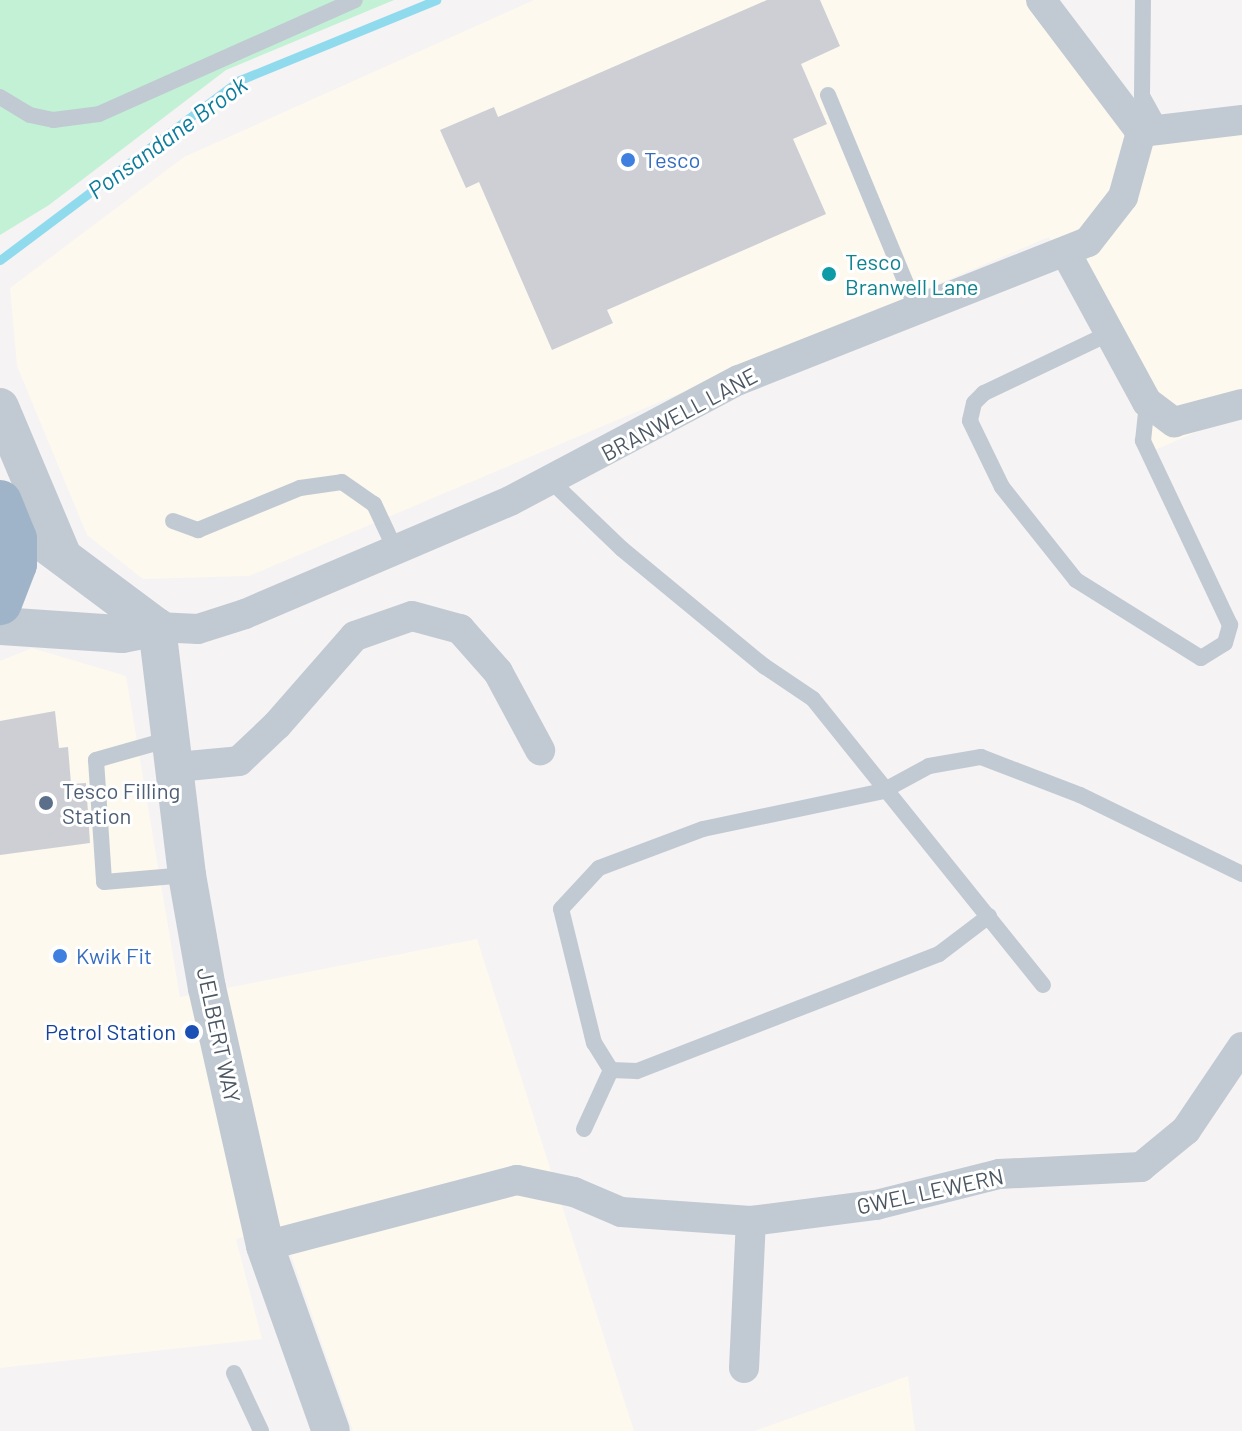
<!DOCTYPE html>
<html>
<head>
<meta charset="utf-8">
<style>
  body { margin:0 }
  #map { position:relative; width:1242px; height:1431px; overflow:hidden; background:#f5f3f3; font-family:Barlow,sans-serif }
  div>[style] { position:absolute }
  .commercial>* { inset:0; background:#fdf9ef }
  .green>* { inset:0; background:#c3f1d5 }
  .stream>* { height:9px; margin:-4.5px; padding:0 4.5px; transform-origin:4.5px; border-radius:4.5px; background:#90daee }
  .building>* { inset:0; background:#cdcfd5 }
  .service>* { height:16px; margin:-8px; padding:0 8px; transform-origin:8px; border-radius:8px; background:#c1cad2 }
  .minor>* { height:30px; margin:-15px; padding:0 15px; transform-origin:15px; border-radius:15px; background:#c1cad2 }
  .tertiary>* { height:38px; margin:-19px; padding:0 19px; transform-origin:19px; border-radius:19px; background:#c1cad2 }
  .trunk>* { height:44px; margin:-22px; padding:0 22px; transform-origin:22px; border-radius:22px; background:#9fb4c9 }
  .dots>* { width:22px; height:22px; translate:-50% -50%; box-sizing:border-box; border:4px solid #fff; border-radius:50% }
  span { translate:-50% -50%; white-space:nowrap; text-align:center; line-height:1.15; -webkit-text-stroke:6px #fff; paint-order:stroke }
  .shop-label { font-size:22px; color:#366cbe }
  .left { translate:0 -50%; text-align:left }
  .culture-label { font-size:22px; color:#0d838f }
  .street-label { font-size:22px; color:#4a5661 }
  .service-label { font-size:22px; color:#4e5e75 }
  .transit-label { font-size:22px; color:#164399 }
  .right { translate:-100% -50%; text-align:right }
  .water-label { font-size:24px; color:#0c7c9b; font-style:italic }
</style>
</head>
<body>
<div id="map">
  <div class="commercial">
    <i style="clip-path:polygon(534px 0,1042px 0,1142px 116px,1242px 124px,1242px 412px,1155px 450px,1049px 237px,249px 576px,143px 579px,87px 535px,17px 366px,10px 288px,184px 157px)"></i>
    <i style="clip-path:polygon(32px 648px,126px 676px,180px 997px,477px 939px,634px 1431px,353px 1431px,281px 1227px,236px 1239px,262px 1339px,0 1368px,0 661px)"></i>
    <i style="clip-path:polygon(908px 1376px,915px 1431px,754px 1431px)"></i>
  </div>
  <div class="green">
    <i style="clip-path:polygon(0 0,394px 0,226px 70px,49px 205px,0 235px)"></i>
  </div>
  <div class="stream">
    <i style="left:0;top:260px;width:300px;rotate:-36.9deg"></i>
    <i style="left:240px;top:80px;width:212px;rotate:-22.2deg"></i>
  </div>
  <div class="building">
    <i style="clip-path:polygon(767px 0,820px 0,840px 46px,801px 64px,827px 124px,793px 139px,826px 214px,607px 310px,613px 323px,552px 350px,479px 182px,466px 188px,440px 130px,494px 107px,498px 117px)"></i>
    <i style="clip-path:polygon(55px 711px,59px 748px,68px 747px,71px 784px,86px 783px,90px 843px,0 855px,0 721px)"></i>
  </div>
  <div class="service">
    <i style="left:1143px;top:0;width:96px;rotate:90.6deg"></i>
    <i style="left:1142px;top:96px;width:38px;rotate:61deg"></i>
    <i style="left:828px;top:95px;width:233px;rotate:67.5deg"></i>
    <i style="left:0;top:97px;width:35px;rotate:31deg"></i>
    <i style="left:30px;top:115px;width:24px;rotate:12deg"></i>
    <i style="left:53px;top:120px;width:46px;rotate:-7.4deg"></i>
    <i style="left:99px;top:114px;width:280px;rotate:-24deg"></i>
    <i style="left:1110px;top:333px;width:140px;rotate:154.5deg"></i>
    <i style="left:984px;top:393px;width:14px;rotate:135deg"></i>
    <i style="left:974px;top:403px;width:18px;rotate:103deg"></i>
    <i style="left:970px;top:421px;width:73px;rotate:64.1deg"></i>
    <i style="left:1002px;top:487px;width:119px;rotate:51.5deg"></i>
    <i style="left:1076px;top:580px;width:147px;rotate:32deg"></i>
    <i style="left:1201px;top:658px;width:28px;rotate:-32deg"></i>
    <i style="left:1225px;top:643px;width:19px;rotate:-74deg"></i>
    <i style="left:1230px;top:625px;width:204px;rotate:-115.3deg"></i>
    <i style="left:1143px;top:441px;width:39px;rotate:-84deg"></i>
    <i style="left:551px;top:481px;width:98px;rotate:43.8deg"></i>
    <i style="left:622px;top:549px;width:184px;rotate:39.5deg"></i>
    <i style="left:764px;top:666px;width:59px;rotate:34deg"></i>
    <i style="left:813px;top:699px;width:367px;rotate:51.2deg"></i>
    <i style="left:173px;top:521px;width:27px;rotate:20deg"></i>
    <i style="left:198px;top:530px;width:110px;rotate:-22.4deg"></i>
    <i style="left:300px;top:488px;width:42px;rotate:-8.1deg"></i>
    <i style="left:342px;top:482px;width:39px;rotate:35deg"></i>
    <i style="left:374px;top:504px;width:52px;rotate:64.9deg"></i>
    <i style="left:170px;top:739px;width:77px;rotate:164.2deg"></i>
    <i style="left:96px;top:760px;width:122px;rotate:86.2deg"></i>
    <i style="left:104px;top:882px;width:83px;rotate:-4.8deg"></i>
    <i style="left:989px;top:916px;width:63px;rotate:142.8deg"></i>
    <i style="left:939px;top:954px;width:324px;rotate:158.8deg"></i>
    <i style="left:637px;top:1071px;width:26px;rotate:-178deg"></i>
    <i style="left:611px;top:1070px;width:32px;rotate:-122deg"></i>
    <i style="left:594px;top:1043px;width:138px;rotate:-103.8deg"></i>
    <i style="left:561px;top:909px;width:56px;rotate:-47.2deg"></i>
    <i style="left:599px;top:868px;width:111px;rotate:-20.6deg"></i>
    <i style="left:703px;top:829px;width:184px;rotate:-11.9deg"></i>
    <i style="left:883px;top:791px;width:52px;rotate:-28.5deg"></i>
    <i style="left:929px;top:766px;width:53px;rotate:-9.8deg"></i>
    <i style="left:981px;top:757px;width:106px;rotate:21deg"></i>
    <i style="left:1080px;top:795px;width:180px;rotate:26deg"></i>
    <i style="left:584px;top:1129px;width:65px;rotate:-65.4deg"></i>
    <i style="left:234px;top:1373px;width:64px;rotate:65deg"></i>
  </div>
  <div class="minor">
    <i style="left:1041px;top:0;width:166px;rotate:52.9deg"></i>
    <i style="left:1141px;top:132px;width:102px;rotate:-6.8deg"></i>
    <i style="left:1066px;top:253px;width:170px;rotate:61.5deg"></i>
    <i style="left:1147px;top:402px;width:34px;rotate:37deg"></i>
    <i style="left:1174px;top:422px;width:70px;rotate:-14.8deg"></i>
    <i style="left:157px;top:627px;width:41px;rotate:2.8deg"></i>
    <i style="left:198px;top:629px;width:49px;rotate:-17.7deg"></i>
    <i style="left:245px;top:614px;width:288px;rotate:-23.1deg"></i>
    <i style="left:510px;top:501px;width:259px;rotate:-27.9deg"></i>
    <i style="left:739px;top:380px;width:375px;rotate:-21.6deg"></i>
    <i style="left:1088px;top:242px;width:57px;rotate:-52.1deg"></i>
    <i style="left:1123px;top:197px;width:67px;rotate:-74.5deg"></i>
    <i style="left:177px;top:767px;width:62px;rotate:-5.5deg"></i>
    <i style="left:239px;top:761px;width:52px;rotate:-43.5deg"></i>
    <i style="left:277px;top:725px;width:118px;rotate:-48.8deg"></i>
    <i style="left:355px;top:636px;width:60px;rotate:-19.3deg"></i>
    <i style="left:412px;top:616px;width:50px;rotate:15.2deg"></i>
    <i style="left:460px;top:629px;width:57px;rotate:48.5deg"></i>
    <i style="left:498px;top:672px;width:89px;rotate:61.7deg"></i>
    <i style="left:265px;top:1246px;width:260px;rotate:-14.7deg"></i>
    <i style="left:517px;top:1180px;width:58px;rotate:11.9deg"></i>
    <i style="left:574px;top:1192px;width:51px;rotate:23.1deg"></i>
    <i style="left:621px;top:1212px;width:130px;rotate:4deg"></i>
    <i style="left:751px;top:1221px;width:126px;rotate:-7.3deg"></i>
    <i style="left:876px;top:1205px;width:127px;rotate:-14.1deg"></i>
    <i style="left:999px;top:1174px;width:142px;rotate:-2.8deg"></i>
    <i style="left:1141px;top:1167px;width:58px;rotate:-39.4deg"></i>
    <i style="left:1186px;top:1130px;width:100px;rotate:-56deg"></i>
    <i style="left:744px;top:1368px;width:147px;rotate:-87.3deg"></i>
  </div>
  <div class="tertiary">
    <i style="left:0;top:407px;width:157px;rotate:67.2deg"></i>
    <i style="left:8px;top:516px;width:186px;rotate:36.7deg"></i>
    <i style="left:0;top:626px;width:122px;rotate:3.8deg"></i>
    <i style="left:122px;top:634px;width:36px;rotate:-11deg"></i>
    <i style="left:157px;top:627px;width:250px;rotate:83.1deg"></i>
    <i style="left:187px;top:875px;width:115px;rotate:80deg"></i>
    <i style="left:207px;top:988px;width:264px;rotate:77.3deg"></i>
    <i style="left:265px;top:1246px;width:196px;rotate:70.4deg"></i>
  </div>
  <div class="trunk">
    <i style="left:0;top:502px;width:40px;rotate:68deg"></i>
    <i style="left:15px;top:539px;width:25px;rotate:90deg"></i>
    <i style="left:15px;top:564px;width:42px;rotate:111deg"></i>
  </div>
  <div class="dots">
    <i style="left:628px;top:160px;background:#3f7fe0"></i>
    <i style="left:829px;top:274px;background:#0f9aa8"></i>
    <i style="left:46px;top:803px;background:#5c6f8a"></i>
    <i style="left:60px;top:956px;background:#3f7fe0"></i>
    <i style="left:192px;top:1032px;background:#1a4fb4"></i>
  </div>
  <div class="shop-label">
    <span class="left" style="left:644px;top:160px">Tesco</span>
    <span class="left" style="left:76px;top:956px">Kwik Fit</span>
  </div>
  <div class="culture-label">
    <span class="left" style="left:845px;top:274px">Tesco<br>Branwell Lane</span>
  </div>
  <div class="street-label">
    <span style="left:679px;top:414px;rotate:-28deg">BRANWELL LANE</span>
    <span style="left:219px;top:1035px;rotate:78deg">JELBERT WAY</span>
    <span style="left:930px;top:1191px;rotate:-12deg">GWEL LEWERN</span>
  </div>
  <div class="service-label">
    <span class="left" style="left:62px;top:803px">Tesco Filling<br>Station</span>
  </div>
  <div class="transit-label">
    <span class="right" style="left:176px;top:1032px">Petrol Station</span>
  </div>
  <div class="water-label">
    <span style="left:167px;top:137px;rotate:-36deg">Ponsandane Brook</span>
  </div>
</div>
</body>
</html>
